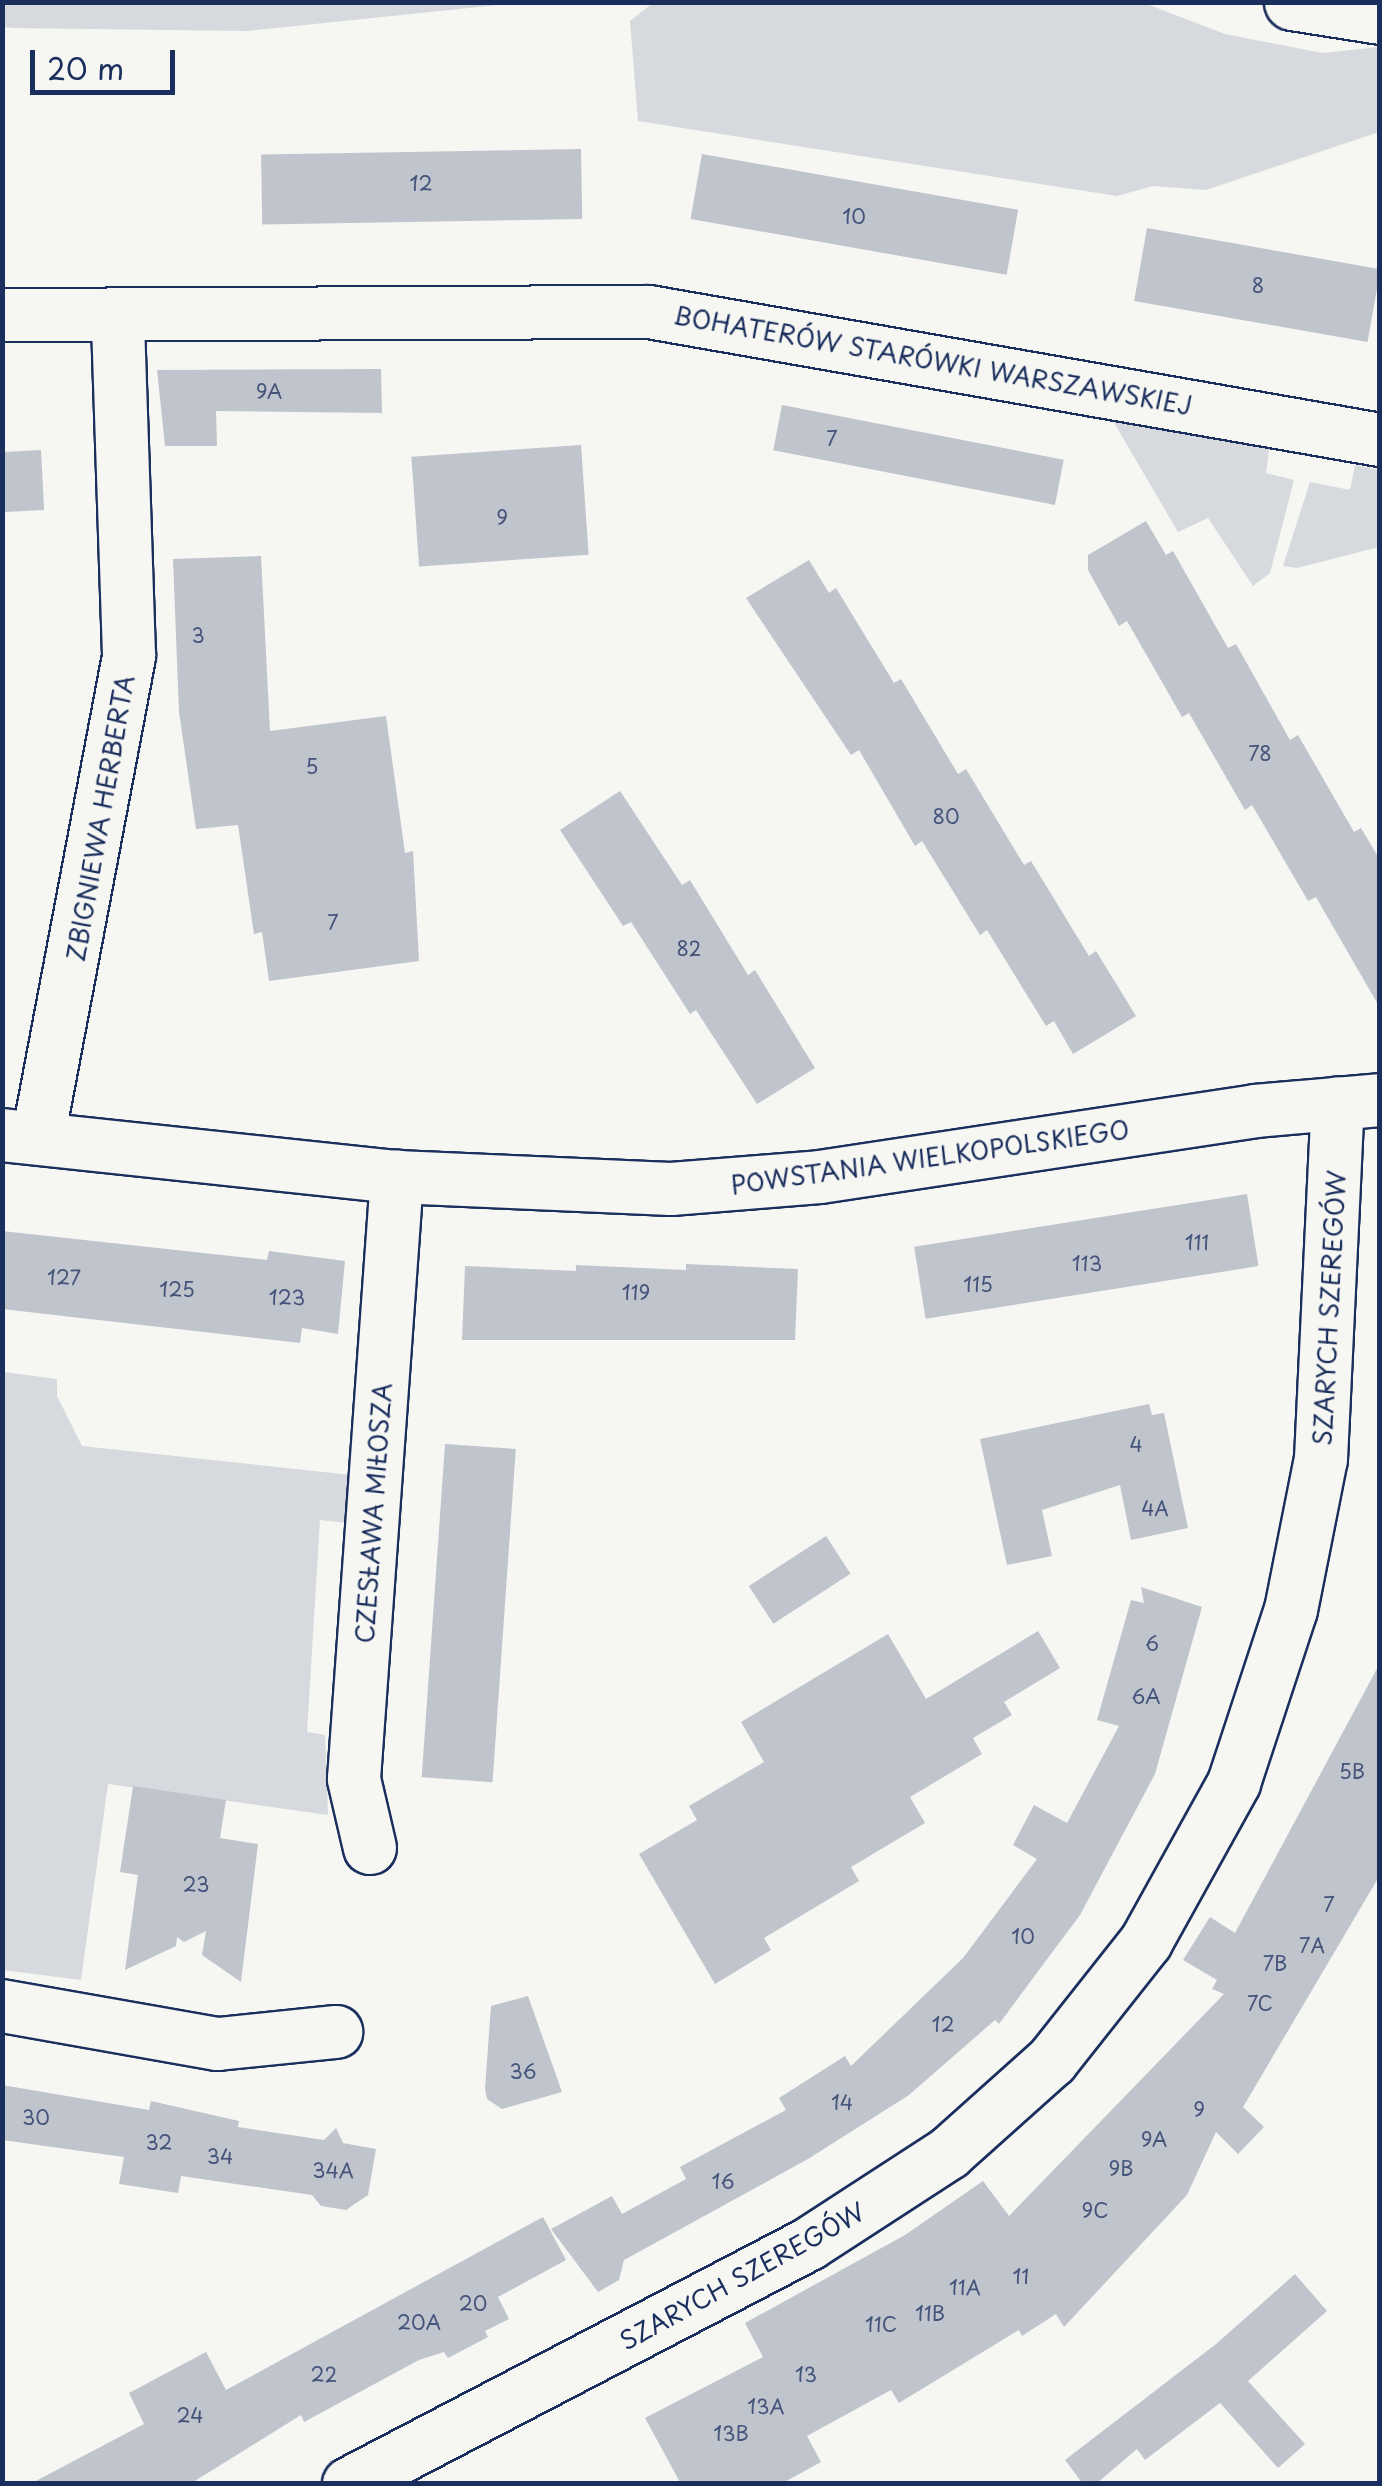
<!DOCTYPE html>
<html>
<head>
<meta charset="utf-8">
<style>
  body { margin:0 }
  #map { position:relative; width:1382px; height:2486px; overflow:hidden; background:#f6f6f2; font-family:"Playpen Sans",sans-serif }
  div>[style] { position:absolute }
  .green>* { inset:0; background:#d6d9dd }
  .building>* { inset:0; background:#c0c4cd; transform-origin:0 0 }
  .roads { filter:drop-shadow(2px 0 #1b2f5e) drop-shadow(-2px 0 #1b2f5e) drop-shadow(0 2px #1b2f5e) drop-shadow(0 -2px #1b2f5e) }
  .minor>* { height:52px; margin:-26px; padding:0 26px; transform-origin:26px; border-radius:26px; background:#f6f6f2 }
  .tertiary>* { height:55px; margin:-27.5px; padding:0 27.5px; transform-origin:27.5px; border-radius:27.5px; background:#f6f6f2 }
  span { translate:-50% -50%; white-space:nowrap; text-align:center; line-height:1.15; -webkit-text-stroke:8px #f6f6f2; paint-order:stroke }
  .number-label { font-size:20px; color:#44547a }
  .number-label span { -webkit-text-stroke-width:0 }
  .street-label { font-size:25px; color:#1b2f5e }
  .frame { position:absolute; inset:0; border:5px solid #1b2f5e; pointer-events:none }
  .scale { position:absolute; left:30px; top:50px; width:145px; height:45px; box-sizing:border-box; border:5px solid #1b2f5e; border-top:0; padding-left:12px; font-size:30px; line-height:35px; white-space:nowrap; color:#1b2f5e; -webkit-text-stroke:8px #f6f6f2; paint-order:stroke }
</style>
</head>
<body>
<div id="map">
  <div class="green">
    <i style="clip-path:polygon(3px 2px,517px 2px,517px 3px,246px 31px,14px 28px,3px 27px)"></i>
    <i style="clip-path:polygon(654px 2px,1144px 3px,1225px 34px,1322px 53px,1379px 47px,1379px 132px,1206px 190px,1153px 186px,1117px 196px,638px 121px,630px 21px)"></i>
    <i style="clip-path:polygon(1113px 421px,1269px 449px,1266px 473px,1294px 480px,1270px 573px,1253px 586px,1208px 518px,1178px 532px)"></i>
    <i style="clip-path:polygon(1355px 465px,1379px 470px,1379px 547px,1297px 568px,1283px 566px,1310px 482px,1350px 490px)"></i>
    <i style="clip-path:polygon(3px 1372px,57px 1379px,57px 1396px,82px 1446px,351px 1475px,347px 1523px,320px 1520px,307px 1732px,325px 1735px,328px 1815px,108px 1784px,81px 1980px,3px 1970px)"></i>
  </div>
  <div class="building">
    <i style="left:581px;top:149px;width:70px;height:320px;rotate:89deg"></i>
    <i style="left:702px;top:154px;width:321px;height:66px;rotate:10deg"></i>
    <i style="left:1147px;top:228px;width:237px;height:74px;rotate:10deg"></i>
    <i style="clip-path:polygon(381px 369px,382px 413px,216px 411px,217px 446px,165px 446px,157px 370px)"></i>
    <i style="left:782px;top:405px;width:287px;height:46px;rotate:11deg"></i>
    <i style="left:581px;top:445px;width:110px;height:170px;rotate:86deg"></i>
    <i style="left:41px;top:450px;width:60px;height:39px;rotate:87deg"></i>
    <i style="clip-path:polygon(1146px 521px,1166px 555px,1173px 551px,1228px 648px,1236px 644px,1290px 740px,1298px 735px,1354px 832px,1361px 828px,1380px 860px,1380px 1008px,1316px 897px,1308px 901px,1252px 805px,1245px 810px,1189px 713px,1182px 717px,1127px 621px,1119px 626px,1088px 570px,1088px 555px)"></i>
    <i style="clip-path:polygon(261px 556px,270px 731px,386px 716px,405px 853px,413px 851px,419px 961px,269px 981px,262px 932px,254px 934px,238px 825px,196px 829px,179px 712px,173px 559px)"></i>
    <i style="clip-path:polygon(809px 560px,829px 593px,836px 588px,894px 683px,901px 679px,958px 774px,966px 769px,1024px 865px,1031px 861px,1089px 956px,1096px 951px,1136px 1016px,1073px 1054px,1054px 1021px,1046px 1026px,987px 930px,980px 935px,922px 841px,915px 846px,859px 750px,851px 755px,746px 598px)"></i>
    <i style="clip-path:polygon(620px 791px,682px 885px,690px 880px,748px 975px,755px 970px,815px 1068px,757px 1104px,696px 1010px,690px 1014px,631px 922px,623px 926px,560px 830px)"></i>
    <i style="left:1247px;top:1194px;width:73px;height:337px;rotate:81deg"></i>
    <i style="clip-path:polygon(2px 1231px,267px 1260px,269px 1251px,345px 1261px,338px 1334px,302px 1328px,300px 1343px,2px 1309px)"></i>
    <i style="clip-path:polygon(686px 1264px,798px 1269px,795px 1340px,462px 1340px,465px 1266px,576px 1271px,576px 1265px,686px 1270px)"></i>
    <i style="clip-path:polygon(1149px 1404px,1152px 1415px,1164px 1413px,1188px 1528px,1131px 1540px,1120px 1485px,1042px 1510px,1052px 1556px,1007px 1565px,980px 1439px)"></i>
    <i style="left:445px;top:1444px;width:71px;height:334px;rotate:4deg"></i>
    <i style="left:826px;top:1536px;width:45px;height:92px;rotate:57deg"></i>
    <i style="clip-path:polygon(1141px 1587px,1202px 1607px,1155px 1774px,1080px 1915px,999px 2024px,995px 2020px,909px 2095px,808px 2159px,624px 2260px,619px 2280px,598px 2292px,551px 2229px,612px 2196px,622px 2214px,686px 2179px,680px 2167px,786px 2110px,779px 2098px,845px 2056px,851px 2066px,963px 1958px,1037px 1859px,1013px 1845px,1034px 1805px,1067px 1823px,1119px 1726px,1097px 1720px,1131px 1600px,1144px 1603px)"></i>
    <i style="clip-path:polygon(1038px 1631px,1060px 1668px,1004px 1702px,1012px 1715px,973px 1738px,982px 1754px,910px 1797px,925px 1823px,851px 1867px,859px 1881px,764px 1938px,771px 1950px,715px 1984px,639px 1854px,697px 1820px,689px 1806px,764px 1762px,741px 1722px,888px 1634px,926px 1699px)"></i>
    <i style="clip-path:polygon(1380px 1663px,1380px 1875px,1243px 2107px,1264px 2127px,1238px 2154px,1216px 2132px,1187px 2195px,1064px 2327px,1056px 2314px,1022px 2336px,1019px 2330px,899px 2403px,891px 2390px,807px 2436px,821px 2462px,781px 2484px,681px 2484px,645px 2418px,763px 2357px,745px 2323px,905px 2235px,983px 2181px,1009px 2216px,1224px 1994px,1212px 1989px,1217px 1980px,1183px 1960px,1210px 1917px,1235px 1933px)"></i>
    <i style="clip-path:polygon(133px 1786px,226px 1800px,220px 1838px,258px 1844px,241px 1982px,202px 1955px,206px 1931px,184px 1942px,177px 1937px,176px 1946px,125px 1970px,138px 1875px,120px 1872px)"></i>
    <i style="clip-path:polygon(528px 1996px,562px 2092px,502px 2109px,487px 2099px,485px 2088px,491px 2006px)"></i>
    <i style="clip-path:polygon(2px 2085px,149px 2110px,151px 2101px,239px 2121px,238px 2127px,324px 2140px,336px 2128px,343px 2143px,376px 2149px,368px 2195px,346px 2210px,321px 2206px,312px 2195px,181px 2176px,178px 2193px,119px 2184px,124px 2157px,2px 2140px)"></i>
    <i style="clip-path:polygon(543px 2217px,566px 2260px,498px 2297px,509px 2319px,485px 2331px,488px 2337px,448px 2358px,444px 2352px,419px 2360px,304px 2422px,301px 2415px,190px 2484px,30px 2484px,144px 2424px,129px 2393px,206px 2352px,226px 2390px)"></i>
    <i style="clip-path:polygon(1295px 2274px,1327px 2311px,1248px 2381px,1305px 2444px,1278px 2468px,1220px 2403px,1145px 2460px,1137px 2449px,1096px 2484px,1083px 2484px,1065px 2460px,1216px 2344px)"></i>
  </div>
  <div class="roads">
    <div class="minor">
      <i style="left:2px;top:315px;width:647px;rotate:-0.27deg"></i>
      <i style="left:649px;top:312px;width:742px;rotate:9.93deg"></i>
      <i style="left:2px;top:1135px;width:397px;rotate:6.1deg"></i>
      <i style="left:397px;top:1177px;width:274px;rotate:2.5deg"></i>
      <i style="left:671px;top:1189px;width:149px;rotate:-4.6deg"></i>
      <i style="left:820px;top:1177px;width:440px;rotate:-8.6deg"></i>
      <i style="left:1255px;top:1111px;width:125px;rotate:-5deg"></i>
      <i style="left:38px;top:1138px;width:491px;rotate:-79.3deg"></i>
      <i style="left:129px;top:655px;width:340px;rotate:-91.9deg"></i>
      <i style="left:370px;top:1848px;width:71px;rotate:-103.1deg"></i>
      <i style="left:354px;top:1779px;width:604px;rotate:-85.91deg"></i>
      <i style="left:2px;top:2006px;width:219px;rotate:10deg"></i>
      <i style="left:218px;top:2044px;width:119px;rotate:-5.8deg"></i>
      <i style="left:349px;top:2484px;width:519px;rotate:-27.55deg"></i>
      <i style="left:809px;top:2244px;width:167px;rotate:-33deg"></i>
      <i style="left:949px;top:2153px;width:138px;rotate:-41.8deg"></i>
      <i style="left:1052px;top:2061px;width:152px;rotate:-51.7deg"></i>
      <i style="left:1146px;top:1942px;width:182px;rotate:-61deg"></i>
      <i style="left:1234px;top:1783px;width:182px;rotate:-71.8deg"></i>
      <i style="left:1291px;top:1610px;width:154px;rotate:-78.8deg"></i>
      <i style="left:1321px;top:1459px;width:356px;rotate:-87.3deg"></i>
    </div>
    <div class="tertiary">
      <i style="left:1292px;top:2px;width:89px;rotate:9deg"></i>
    </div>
  </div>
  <div class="number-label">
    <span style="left:421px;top:183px">12</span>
    <span style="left:854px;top:216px">10</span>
    <span style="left:1258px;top:285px">8</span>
    <span style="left:269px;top:391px">9A</span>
    <span style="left:832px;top:438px">7</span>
    <span style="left:502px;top:517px">9</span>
    <span style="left:198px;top:635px">3</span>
    <span style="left:1260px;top:753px">78</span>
    <span style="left:312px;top:766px">5</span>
    <span style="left:946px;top:816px">80</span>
    <span style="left:333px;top:922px">7</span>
    <span style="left:689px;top:948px">82</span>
    <span style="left:1197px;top:1242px">111</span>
    <span style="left:1087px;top:1263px">113</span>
    <span style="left:64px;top:1277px">127</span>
    <span style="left:978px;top:1284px">115</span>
    <span style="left:177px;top:1289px">125</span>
    <span style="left:636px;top:1292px">119</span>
    <span style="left:287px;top:1297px">123</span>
    <span style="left:1136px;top:1444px">4</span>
    <span style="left:1155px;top:1508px">4A</span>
    <span style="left:1152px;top:1643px">6</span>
    <span style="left:1146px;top:1696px">6A</span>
    <span style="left:1352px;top:1771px">5B</span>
    <span style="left:196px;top:1884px">23</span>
    <span style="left:1329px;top:1904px">7</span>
    <span style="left:1023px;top:1936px">10</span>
    <span style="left:1312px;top:1945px">7A</span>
    <span style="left:1275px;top:1963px">7B</span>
    <span style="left:1260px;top:2003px">7C</span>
    <span style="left:943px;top:2024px">12</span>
    <span style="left:523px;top:2071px">36</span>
    <span style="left:842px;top:2102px">14</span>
    <span style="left:1199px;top:2109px">9</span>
    <span style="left:36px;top:2117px">30</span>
    <span style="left:1154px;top:2139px">9A</span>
    <span style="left:159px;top:2142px">32</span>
    <span style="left:220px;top:2156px">34</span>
    <span style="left:1121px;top:2168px">9B</span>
    <span style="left:333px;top:2170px">34A</span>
    <span style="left:723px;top:2181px">16</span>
    <span style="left:1095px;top:2210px">9C</span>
    <span style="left:1021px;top:2276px">11</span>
    <span style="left:965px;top:2287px">11A</span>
    <span style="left:473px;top:2303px">20</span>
    <span style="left:930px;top:2313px">11B</span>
    <span style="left:419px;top:2322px">20A</span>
    <span style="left:881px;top:2324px">11C</span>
    <span style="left:324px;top:2374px">22</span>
    <span style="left:806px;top:2374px">13</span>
    <span style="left:766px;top:2406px">13A</span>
    <span style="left:190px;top:2415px">24</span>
    <span style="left:731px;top:2433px">13B</span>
  </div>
  <div class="street-label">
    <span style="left:933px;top:360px;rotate:10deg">BOHATERÓW STARÓWKI WARSZAWSKIEJ</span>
    <span style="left:100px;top:818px;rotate:-80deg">ZBIGNIEWA HERBERTA</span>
    <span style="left:930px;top:1157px;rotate:-8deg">POWSTANIA WIELKOPOLSKIEGO</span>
    <span style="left:1329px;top:1308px;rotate:-87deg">SZARYCH SZEREGÓW</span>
    <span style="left:373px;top:1513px;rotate:-86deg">CZESŁAWA MIŁOSZA</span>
    <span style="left:742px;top:2276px;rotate:-29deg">SZARYCH SZEREGÓW</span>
  </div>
  <div class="frame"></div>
  <div class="scale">20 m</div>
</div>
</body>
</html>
